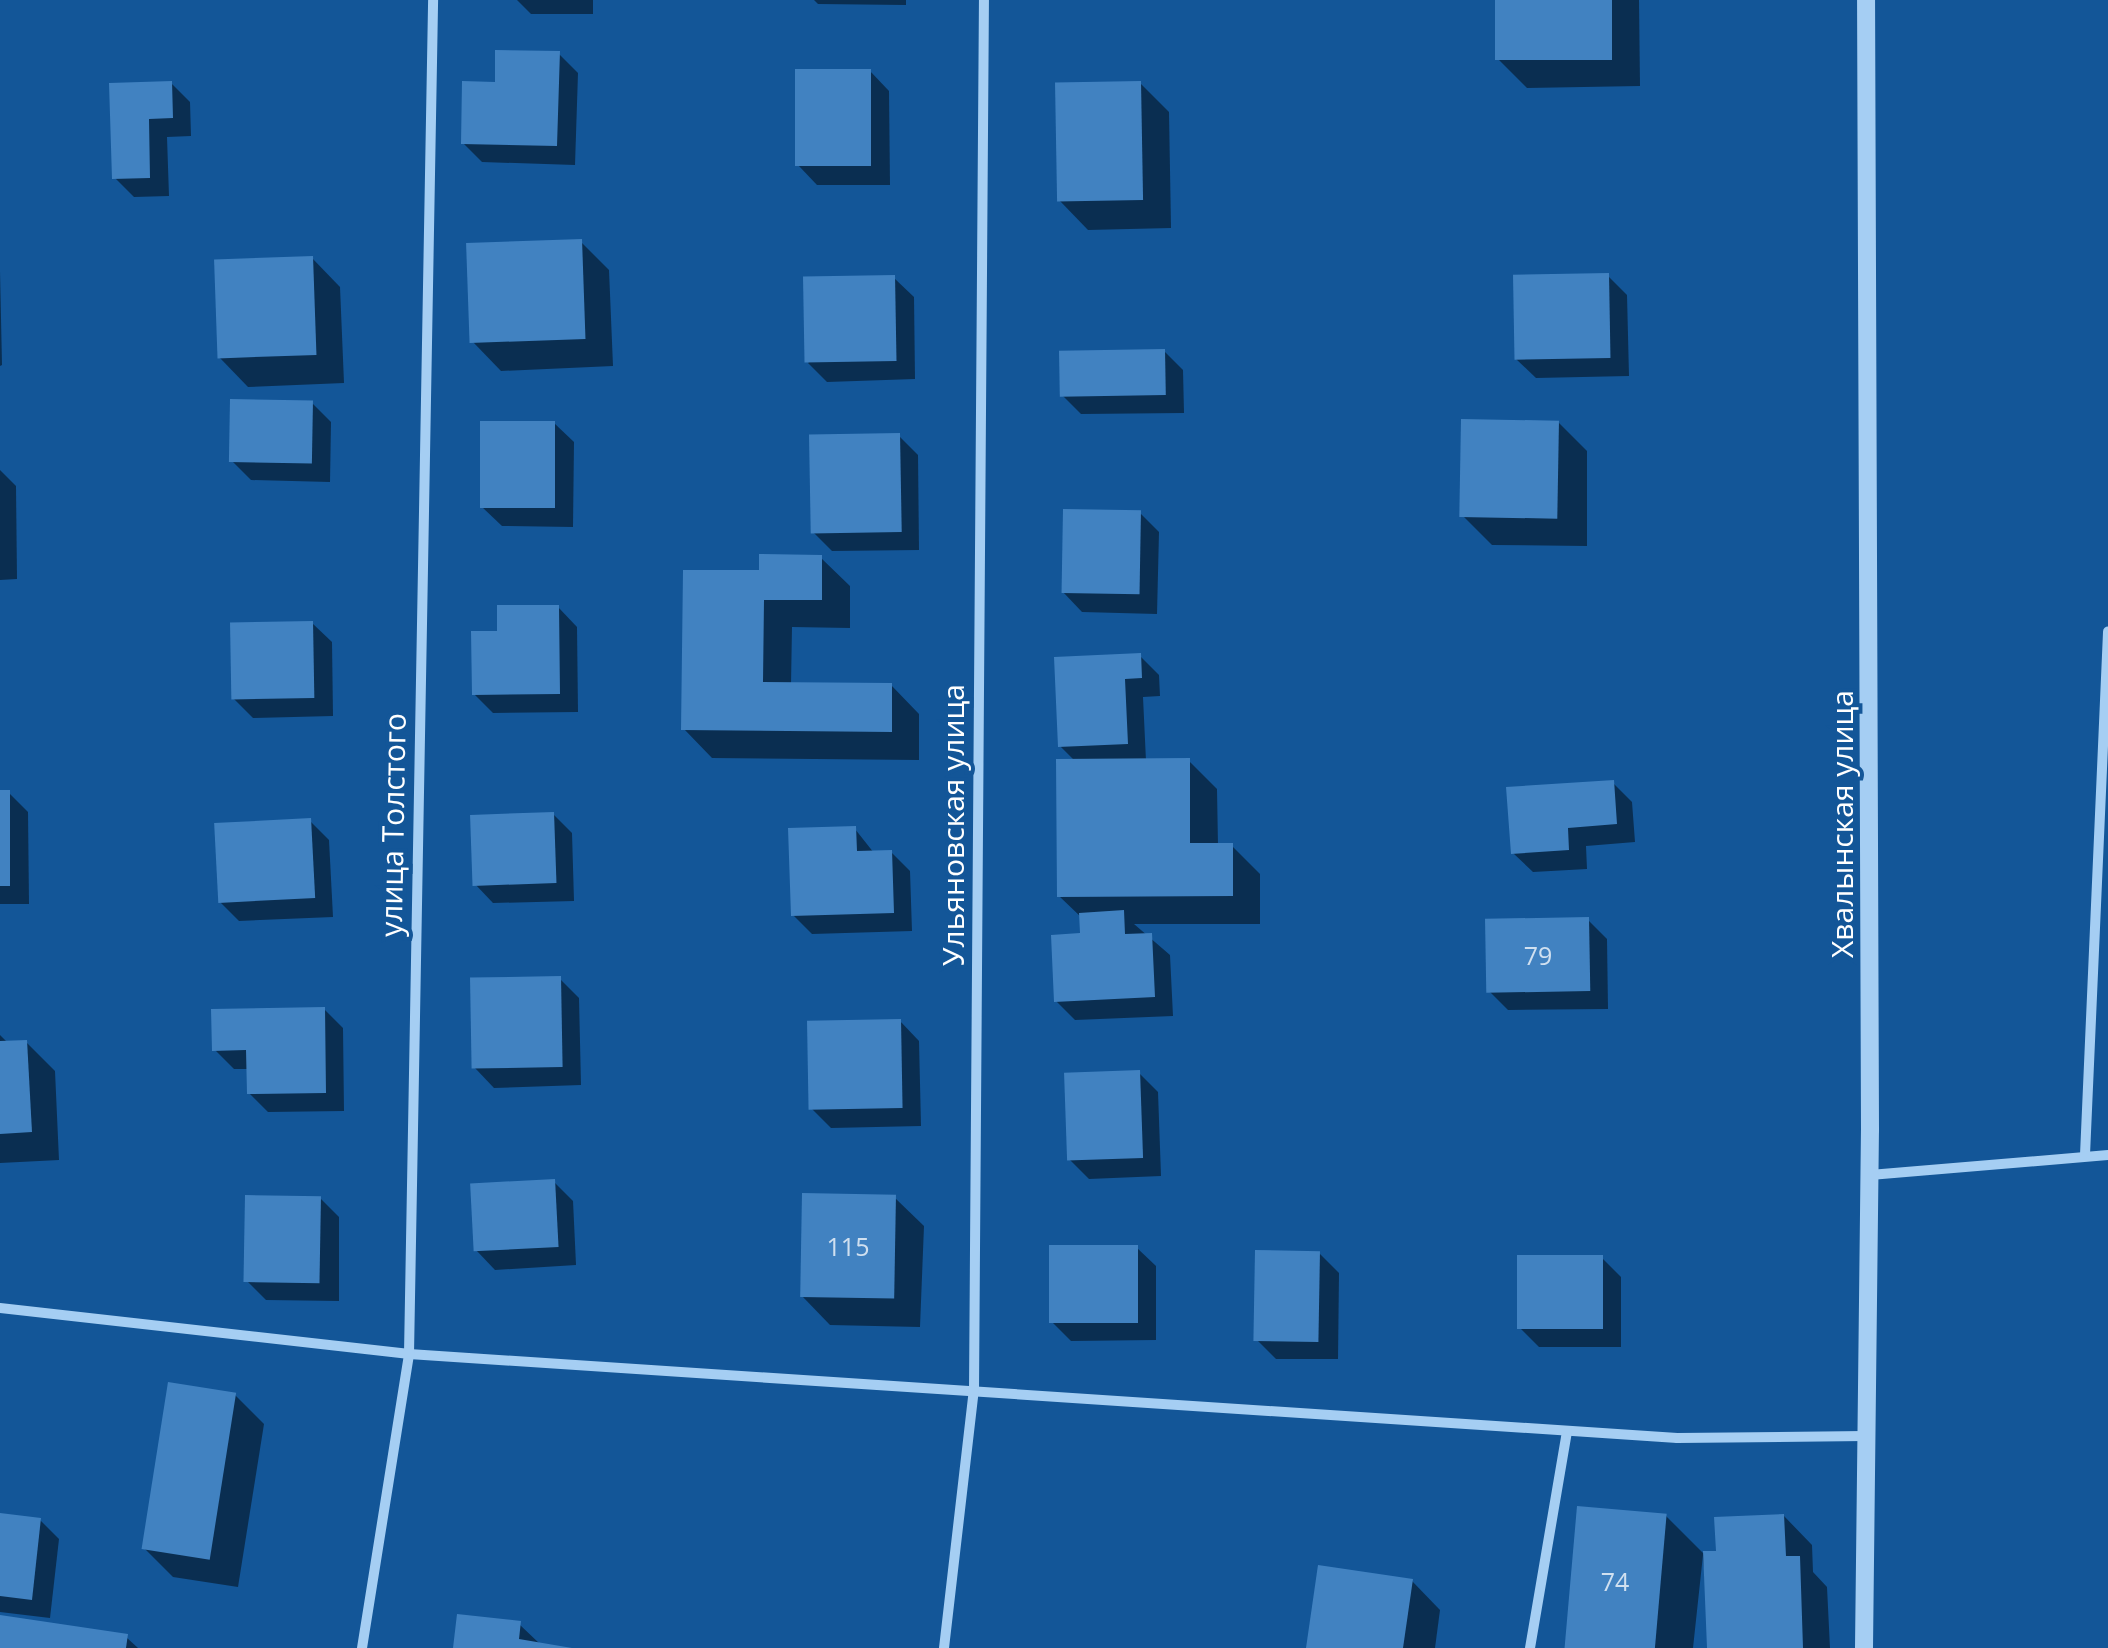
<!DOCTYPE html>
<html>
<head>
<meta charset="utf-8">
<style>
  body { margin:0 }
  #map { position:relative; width:2108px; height:1648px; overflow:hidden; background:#135698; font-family:"Open Sans",sans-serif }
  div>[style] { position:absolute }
  .shadow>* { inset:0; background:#0007 }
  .building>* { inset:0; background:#4182c1; transform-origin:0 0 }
  .minor>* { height:10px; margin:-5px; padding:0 5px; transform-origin:5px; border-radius:5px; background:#a5cef3 }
  .tertiary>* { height:18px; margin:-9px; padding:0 9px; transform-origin:9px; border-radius:9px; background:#a5cef3 }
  span { translate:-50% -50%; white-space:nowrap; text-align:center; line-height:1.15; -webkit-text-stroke:8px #135698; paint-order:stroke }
  .number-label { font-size:25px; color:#d0e0f0 }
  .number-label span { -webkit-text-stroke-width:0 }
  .street-label { font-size:30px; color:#fff }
</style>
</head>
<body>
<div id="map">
  <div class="shadow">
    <i style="clip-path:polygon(517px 0,593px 0,593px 14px,531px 14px)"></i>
    <i style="clip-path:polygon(814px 0,906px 0,906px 5px,818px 4px)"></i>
    <i style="clip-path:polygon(1497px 0,1639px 0,1640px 86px,1527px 88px,1498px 59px)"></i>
    <i style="clip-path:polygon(559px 54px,578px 73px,575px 165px,482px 162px,463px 143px,497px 84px)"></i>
    <i style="clip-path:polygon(870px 71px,889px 91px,890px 185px,817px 185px,798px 165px)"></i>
    <i style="clip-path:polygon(171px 83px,190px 102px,191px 136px,167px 137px,169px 196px,134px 197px,115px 178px,112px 85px)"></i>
    <i style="clip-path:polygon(1140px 83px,1169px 112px,1171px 228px,1088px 230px,1060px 201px)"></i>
    <i style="clip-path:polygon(581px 242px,609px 270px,613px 366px,501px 371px,473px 342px)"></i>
    <i style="clip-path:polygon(312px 258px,340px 287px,344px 383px,248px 387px,220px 358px)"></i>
    <i style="clip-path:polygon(0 271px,2px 365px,0 366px)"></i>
    <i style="clip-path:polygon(1608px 276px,1627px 295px,1629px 376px,1536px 378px,1516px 359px)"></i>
    <i style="clip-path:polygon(894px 278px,914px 297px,915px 379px,827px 382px,808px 363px)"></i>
    <i style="clip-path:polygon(1164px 351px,1183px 370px,1184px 413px,1081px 414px,1062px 395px)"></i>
    <i style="clip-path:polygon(312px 403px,331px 422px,330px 482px,251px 480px,232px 461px)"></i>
    <i style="clip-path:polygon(1558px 422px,1587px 451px,1587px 546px,1492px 545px,1463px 516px)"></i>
    <i style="clip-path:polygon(554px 423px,574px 442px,573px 527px,502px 526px,482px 507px)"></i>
    <i style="clip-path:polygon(899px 436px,918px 455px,919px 550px,832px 551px,812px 531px)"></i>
    <i style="clip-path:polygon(0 470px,16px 486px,17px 579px,0 580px)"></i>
    <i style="clip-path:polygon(1140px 513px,1159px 532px,1157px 614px,1082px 612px,1063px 592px)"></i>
    <i style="clip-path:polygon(821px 558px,850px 586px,850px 628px,792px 627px,791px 685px,891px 685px,919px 714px,919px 760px,712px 758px,684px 729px,761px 573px)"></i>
    <i style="clip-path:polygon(558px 607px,577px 627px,578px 712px,493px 713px,474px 694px,500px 633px)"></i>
    <i style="clip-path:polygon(312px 623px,332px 642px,333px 716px,253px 718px,234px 699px)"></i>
    <i style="clip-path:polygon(1140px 656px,1159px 675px,1160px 696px,1143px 697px,1146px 761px,1189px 761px,1217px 789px,1218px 846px,1232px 846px,1260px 874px,1260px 924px,1134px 924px,1170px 955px,1173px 1016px,1075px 1020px,1056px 1001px,1083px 936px,1082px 918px,1059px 896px,1075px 761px,1060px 746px)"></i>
    <i style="clip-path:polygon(1613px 783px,1632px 802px,1635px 842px,1586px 846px,1587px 869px,1533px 872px,1513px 853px)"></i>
    <i style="clip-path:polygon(0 793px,9px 793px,28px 812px,29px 904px,0 904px)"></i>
    <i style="clip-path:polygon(553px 814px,572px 833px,574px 901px,493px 903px,474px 883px)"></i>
    <i style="clip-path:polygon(310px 821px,329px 840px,333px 917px,239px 921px,220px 902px)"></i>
    <i style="clip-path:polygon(855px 829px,874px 853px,891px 852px,910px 871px,912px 931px,812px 934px,793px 915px)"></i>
    <i style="clip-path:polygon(1588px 920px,1607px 939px,1608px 1009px,1508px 1010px,1489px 991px)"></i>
    <i style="clip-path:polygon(560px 979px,579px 998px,581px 1085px,494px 1088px,475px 1068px)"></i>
    <i style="clip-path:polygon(324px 1009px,343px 1028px,344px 1111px,268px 1112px,249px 1093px,249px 1069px,234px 1069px,215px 1050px)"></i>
    <i style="clip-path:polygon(900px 1021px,919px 1041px,921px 1126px,831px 1128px,812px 1109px)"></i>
    <i style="clip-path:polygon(0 1035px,8px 1043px,26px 1042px,55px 1071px,59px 1160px,0 1163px)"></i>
    <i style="clip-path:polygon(1139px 1073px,1158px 1092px,1161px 1176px,1089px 1179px,1069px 1159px)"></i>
    <i style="clip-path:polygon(554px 1182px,573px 1201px,576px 1265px,495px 1270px,476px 1250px)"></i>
    <i style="clip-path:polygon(320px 1198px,339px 1217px,339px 1301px,266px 1300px,247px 1281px)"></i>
    <i style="clip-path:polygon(895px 1198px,924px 1226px,920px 1327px,830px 1325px,802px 1296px)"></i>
    <i style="clip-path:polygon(1136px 1247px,1156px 1266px,1156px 1340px,1071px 1341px,1052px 1322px)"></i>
    <i style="clip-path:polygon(1319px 1253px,1339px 1273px,1338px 1359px,1276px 1359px,1257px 1340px)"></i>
    <i style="clip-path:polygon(1602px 1258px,1621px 1277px,1621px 1347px,1539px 1347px,1520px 1328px)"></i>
    <i style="clip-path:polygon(235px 1395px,264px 1424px,238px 1587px,173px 1577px,144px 1548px)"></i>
    <i style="clip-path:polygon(0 1516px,40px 1520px,59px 1539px,50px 1618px,0 1612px)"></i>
    <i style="clip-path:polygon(1666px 1516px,1703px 1553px,1718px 1553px,1784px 1516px,1812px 1545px,1813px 1572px,1827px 1587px,1830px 1648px,1710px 1648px,1703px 1555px,1693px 1648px,1566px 1648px)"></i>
    <i style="clip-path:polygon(1412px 1581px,1440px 1610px,1435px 1648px,1308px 1648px)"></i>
    <i style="clip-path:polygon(0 1617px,126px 1637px,138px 1648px,0 1648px)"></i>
    <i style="clip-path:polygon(519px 1624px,540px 1644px,565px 1648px,455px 1648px)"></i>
  </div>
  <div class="building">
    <i style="left:1495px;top:0;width:117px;height:60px"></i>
    <i style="clip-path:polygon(495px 50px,560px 51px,557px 146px,461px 144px,462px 81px,495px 82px)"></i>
    <i style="left:795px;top:69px;width:76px;height:97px"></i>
    <i style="clip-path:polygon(172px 81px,173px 118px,149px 119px,150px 178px,112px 179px,109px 83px)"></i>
    <i style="left:1141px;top:81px;width:119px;height:86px;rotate:89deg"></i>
    <i style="left:582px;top:239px;width:100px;height:116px;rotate:88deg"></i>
    <i style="left:313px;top:256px;width:99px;height:99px;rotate:88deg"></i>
    <i style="left:1609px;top:273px;width:85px;height:96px;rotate:89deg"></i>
    <i style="left:895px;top:275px;width:86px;height:92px;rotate:89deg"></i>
    <i style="left:1165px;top:349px;width:46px;height:106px;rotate:89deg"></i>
    <i style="left:230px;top:399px;width:83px;height:63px;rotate:1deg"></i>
    <i style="left:1461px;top:419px;width:98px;height:98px;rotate:1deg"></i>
    <i style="left:480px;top:421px;width:75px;height:87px"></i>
    <i style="left:900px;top:433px;width:99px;height:91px;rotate:89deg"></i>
    <i style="left:1063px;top:509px;width:78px;height:84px;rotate:1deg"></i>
    <i style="clip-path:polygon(759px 554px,822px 555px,822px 600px,764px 600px,763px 682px,892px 683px,892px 732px,681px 730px,683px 570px,759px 570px)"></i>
    <i style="clip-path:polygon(497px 605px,559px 605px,560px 694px,472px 695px,471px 631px,497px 631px)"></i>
    <i style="left:313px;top:621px;width:77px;height:83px;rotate:89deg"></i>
    <i style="clip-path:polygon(1141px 653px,1142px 678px,1125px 679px,1128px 744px,1058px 747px,1054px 657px)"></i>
    <i style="clip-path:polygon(1190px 758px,1190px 843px,1233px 843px,1233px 896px,1057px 897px,1056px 759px)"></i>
    <i style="clip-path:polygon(1614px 780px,1617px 824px,1568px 828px,1569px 850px,1511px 854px,1506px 787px)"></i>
    <i style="left:0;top:790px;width:10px;height:96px"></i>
    <i style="left:554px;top:812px;width:71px;height:84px;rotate:88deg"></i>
    <i style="left:311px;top:818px;width:80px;height:97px;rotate:87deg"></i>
    <i style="clip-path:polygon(856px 826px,857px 851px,892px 850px,894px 913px,791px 916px,788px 828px)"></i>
    <i style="clip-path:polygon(1124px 910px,1125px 934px,1152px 933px,1155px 997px,1054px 1002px,1051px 935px,1080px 933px,1079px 913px)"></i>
    <i style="left:1589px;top:917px;width:74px;height:104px;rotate:89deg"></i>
    <i style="left:561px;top:976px;width:91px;height:91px;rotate:89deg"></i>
    <i style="clip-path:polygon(325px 1007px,326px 1093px,247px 1094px,246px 1050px,212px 1051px,211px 1009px)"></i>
    <i style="left:901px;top:1019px;width:89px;height:94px;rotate:89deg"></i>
    <i style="clip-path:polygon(27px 1040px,32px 1132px,0 1134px,0 1041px)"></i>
    <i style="left:1140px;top:1070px;width:88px;height:76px;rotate:88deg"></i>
    <i style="left:555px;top:1179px;width:68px;height:85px;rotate:87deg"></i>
    <i style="left:802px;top:1193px;width:94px;height:104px;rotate:1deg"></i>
    <i style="left:245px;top:1195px;width:76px;height:87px;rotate:1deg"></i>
    <i style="left:1049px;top:1245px;width:89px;height:78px"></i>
    <i style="left:1255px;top:1250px;width:65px;height:91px;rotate:1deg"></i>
    <i style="left:1603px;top:1255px;width:74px;height:86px;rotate:90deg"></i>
    <i style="left:168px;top:1382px;width:69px;height:169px;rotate:9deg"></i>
    <i style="left:1577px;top:1506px;width:90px;height:143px;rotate:5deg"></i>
    <i style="clip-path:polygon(0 1513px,41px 1518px,32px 1600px,0 1596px)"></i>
    <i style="clip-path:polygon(1784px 1514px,1786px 1556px,1800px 1556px,1803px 1648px,1707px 1648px,1703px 1551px,1716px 1551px,1714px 1517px)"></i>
    <i style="clip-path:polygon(1318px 1565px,1413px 1579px,1403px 1648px,1306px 1648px)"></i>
    <i style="clip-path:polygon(457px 1614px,521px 1621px,519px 1639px,572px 1648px,453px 1648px)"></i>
    <i style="clip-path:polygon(0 1615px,128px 1634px,126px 1648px,0 1648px)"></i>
  </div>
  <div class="minor">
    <i style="left:2085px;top:1155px;width:524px;rotate:-87.48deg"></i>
    <i style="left:1870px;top:1175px;width:239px;rotate:-4.8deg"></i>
    <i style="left:0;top:1308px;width:412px;rotate:6.4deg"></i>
    <i style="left:409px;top:1354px;width:1271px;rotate:3.79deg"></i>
    <i style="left:1677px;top:1438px;width:188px;rotate:-0.6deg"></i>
    <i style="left:362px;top:1648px;width:298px;rotate:-80.9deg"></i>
    <i style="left:409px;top:1354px;width:1354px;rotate:-88.98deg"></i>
    <i style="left:944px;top:1648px;width:260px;rotate:-83.4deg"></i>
    <i style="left:974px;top:1390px;width:1390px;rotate:-89.59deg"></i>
    <i style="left:1530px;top:1648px;width:220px;rotate:-80.3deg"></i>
  </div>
  <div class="tertiary">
    <i style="left:1864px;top:1648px;width:518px;rotate:-89.34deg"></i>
    <i style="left:1870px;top:1130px;width:1130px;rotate:-90.2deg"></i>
  </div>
  <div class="number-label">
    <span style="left:1538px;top:955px">79</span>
    <span style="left:848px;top:1246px">115</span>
    <span style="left:1615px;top:1581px">74</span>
  </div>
  <div class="street-label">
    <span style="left:1842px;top:824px;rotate:-90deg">Хвалынская улица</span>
    <span style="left:393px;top:825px;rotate:-89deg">улица Толстого</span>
    <span style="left:953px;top:825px;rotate:-90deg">Ульяновская улица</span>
  </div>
</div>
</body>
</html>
